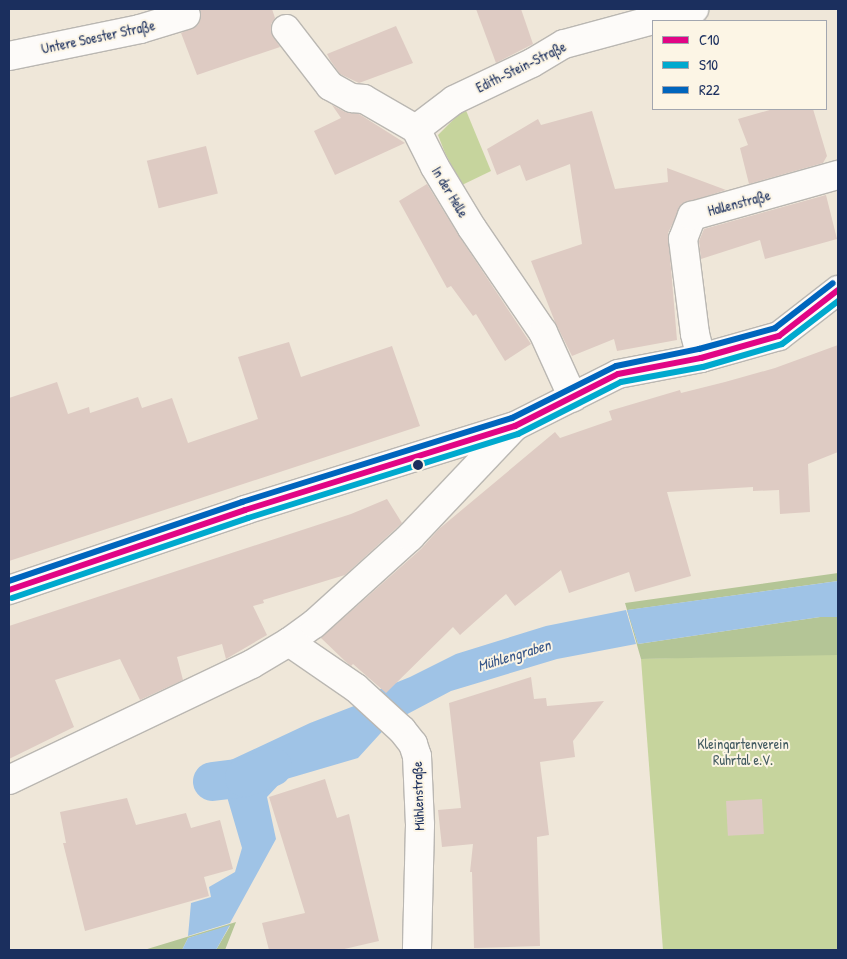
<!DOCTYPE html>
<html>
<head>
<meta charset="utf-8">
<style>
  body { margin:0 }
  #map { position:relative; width:847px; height:959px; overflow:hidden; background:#efe7d9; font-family:"Patrick Hand",sans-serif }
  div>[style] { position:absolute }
  .green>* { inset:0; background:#c6d49d }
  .forest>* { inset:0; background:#b4c596 }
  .water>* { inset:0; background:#9fc3e6 }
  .canal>* { height:39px; margin:-19.5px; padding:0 19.5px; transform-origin:19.5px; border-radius:19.5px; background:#9fc3e6 }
  .building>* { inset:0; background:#decbc3; transform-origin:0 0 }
  .roads { filter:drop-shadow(1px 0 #bab7b2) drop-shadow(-1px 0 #bab7b2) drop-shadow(0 1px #bab7b2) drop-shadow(0 -1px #bab7b2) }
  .street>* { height:28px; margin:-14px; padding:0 14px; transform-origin:14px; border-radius:14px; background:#fdfbf9 }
  .bus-1>* { height:6px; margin:-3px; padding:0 3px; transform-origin:3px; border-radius:3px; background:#e10585 }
  .bus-2>* { height:6px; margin:-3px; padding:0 3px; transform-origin:3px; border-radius:3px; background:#00a9ce }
  .bus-3>* { height:6px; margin:-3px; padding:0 3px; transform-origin:3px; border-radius:3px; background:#0065bd }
  .dots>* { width:14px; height:14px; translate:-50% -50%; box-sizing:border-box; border:2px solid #fcf5e5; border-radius:50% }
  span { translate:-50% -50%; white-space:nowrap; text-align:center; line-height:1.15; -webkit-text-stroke:4px #fcf5e5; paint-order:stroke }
  .street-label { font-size:14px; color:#1b2f5e }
  .park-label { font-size:14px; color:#445c62 }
  .water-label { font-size:15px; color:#385789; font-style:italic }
  .frame { position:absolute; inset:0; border:10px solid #1b2f5e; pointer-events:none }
  .legend { position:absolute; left:652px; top:20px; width:175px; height:90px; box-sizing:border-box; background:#fcf5e5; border:1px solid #a2a6af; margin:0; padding:6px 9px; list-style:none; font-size:15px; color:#1b2f5e }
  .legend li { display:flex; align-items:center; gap:10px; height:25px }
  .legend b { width:25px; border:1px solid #a2a6af }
</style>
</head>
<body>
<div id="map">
  <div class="green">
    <i style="clip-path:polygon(465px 108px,491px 171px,462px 185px,445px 153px,438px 135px)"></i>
    <i style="clip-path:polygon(813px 654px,838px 655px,838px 950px,663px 950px,641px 659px)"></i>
  </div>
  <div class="forest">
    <i style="clip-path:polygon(838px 573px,838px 581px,628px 610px,638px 644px,820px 617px,838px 617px,838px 655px,641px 659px,625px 603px)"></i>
    <i style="clip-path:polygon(236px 922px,225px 950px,216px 950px,230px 926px,188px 938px,182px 950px,144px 950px)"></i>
  </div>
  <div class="water">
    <i style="clip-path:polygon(838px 581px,838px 617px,820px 617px,638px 644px,627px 610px)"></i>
    <i style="clip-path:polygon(626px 610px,636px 644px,557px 659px,451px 691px,398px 719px,378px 690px,410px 677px,456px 654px,546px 626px)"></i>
    <i style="clip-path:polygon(363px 699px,389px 724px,358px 758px,283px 780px,267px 797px,276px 839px,230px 923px,188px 936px,191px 903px,211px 897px,209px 887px,235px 872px,242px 848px,218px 766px,310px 723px,354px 706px)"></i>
    <i style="clip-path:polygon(230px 925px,216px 950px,182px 950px,188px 938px)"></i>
  </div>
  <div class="canal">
    <i style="left:212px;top:781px;width:32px;rotate:-7deg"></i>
    <i style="left:244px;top:777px;width:30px;rotate:-21deg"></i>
  </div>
  <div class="building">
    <i style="clip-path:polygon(200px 9px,272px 9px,275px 18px,271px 24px,271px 32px,280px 47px,197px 75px,181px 33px,198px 25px,201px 18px)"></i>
    <i style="clip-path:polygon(476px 9px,521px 9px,533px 44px,496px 63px)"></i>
    <i style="clip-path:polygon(396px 26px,413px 63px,359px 83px,340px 74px,330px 60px,327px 54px)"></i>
    <i style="clip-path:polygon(332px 105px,345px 112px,359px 114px,405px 143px,335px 175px,314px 131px,341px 118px)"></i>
    <i style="clip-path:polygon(773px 109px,813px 109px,827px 156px,823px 163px,749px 184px,740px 148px,748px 145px,738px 119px)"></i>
    <i style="clip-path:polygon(592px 111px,615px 189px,668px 182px,667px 168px,726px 190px,682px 204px,668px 233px,677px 340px,617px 351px,614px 339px,572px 356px,555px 322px,531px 261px,582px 244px,570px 164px,526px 181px,520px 165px,497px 175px,487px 149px,538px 119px,541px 125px)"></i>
    <i style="left:206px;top:146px;width:49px;height:61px;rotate:76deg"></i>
    <i style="clip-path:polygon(427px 184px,459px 236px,531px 344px,505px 361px,476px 314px,473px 316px,451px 286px,447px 288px,399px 201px)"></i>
    <i style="clip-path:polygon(826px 195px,837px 239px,765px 259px,760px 240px,701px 259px,699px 241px,704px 229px)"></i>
    <i style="clip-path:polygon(289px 342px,301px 377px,392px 346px,420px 426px,9px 561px,9px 398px,57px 382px,68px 414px,89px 407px,90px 413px,138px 397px,142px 408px,172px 398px,188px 443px,258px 419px,238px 357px)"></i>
    <i style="clip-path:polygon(838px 345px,838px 452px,808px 464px,810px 512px,780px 514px,779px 490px,753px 491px,753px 487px,667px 492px,691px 576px,635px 592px,629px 572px,569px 593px,561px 570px,515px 606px,506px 594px,460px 635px,453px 627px,386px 693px,353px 664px,351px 666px,345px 661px,321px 638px,421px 549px,439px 529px,555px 432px,560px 438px,612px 420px,609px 411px,680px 390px,681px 393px,725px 382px,775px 368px)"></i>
    <i style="clip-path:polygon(387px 499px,402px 523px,345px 575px,263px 600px,264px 603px,253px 606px,267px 635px,226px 659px,222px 644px,177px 657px,183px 680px,140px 700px,120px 659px,55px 680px,74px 727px,9px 759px,9px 626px,351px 514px)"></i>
    <i style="clip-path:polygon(531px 677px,534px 699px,546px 698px,547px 706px,604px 701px,573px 741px,575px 757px,540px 762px,549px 835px,537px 837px,540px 946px,474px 948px,472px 872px,470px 872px,473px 844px,442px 847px,438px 810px,461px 808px,449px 703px)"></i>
    <i style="clip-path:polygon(325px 779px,337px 818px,349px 814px,379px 941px,340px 950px,269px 950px,262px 923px,305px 913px,269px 797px)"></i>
    <i style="clip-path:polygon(127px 798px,136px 825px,186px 813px,191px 828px,220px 820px,233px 869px,204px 877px,209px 896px,85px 931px,63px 843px,66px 843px,60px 812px)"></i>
    <i style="left:762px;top:799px;width:35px;height:36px;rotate:87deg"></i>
  </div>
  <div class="roads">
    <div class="street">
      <i style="left:286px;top:29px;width:72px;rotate:52.3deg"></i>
      <i style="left:330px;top:86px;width:25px;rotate:29deg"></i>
      <i style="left:352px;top:98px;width:12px;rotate:5deg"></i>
      <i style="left:364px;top:99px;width:60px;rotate:30deg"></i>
      <i style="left:416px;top:129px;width:42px;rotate:63.4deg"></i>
      <i style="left:435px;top:167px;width:71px;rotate:58.8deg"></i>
      <i style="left:472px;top:228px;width:126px;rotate:55.7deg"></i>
      <i style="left:543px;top:332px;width:72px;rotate:65.6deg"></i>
      <i style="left:9px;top:56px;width:134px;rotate:-11.6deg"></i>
      <i style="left:140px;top:29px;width:48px;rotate:-16.9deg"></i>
      <i style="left:416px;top:129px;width:48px;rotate:-37.3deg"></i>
      <i style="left:454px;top:100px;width:86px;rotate:-25.4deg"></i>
      <i style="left:532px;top:63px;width:37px;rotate:-31deg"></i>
      <i style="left:564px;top:44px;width:135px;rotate:-15.1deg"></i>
      <i style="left:701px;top:358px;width:25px;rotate:-104deg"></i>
      <i style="left:695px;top:334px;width:96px;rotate:-97.2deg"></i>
      <i style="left:683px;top:239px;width:25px;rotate:-69deg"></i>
      <i style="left:692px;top:216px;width:152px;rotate:-15.7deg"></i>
      <i style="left:9px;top:590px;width:249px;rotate:-18.7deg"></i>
      <i style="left:245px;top:510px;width:283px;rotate:-17.3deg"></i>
      <i style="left:515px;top:426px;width:115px;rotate:-26.8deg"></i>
      <i style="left:618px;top:374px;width:85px;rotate:-10.9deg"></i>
      <i style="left:701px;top:358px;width:81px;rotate:-15.8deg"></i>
      <i style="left:779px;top:336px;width:75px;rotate:-37.9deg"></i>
      <i style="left:289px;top:642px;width:81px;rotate:34.5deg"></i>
      <i style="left:356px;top:688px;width:62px;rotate:42.4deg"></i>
      <i style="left:402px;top:730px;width:18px;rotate:52deg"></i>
      <i style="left:413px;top:744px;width:13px;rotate:72deg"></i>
      <i style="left:417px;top:756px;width:69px;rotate:87.5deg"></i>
      <i style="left:420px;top:825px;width:125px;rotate:91.4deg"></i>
      <i style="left:9px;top:780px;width:269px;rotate:-25.5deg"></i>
      <i style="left:252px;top:664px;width:43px;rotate:-30.7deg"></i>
      <i style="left:289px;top:642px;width:31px;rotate:-36deg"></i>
      <i style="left:314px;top:624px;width:130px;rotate:-42.2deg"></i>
      <i style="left:410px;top:537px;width:150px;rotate:-46.6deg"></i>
    </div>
  </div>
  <div class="bus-1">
    <i style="left:9px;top:590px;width:249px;rotate:-18.7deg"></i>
    <i style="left:245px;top:510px;width:283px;rotate:-17.3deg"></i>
    <i style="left:515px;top:426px;width:115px;rotate:-26.8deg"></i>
    <i style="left:618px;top:374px;width:85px;rotate:-10.9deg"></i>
    <i style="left:701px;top:358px;width:81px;rotate:-15.8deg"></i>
    <i style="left:779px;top:336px;width:75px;rotate:-37.9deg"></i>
  </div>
  <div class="bus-2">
    <i style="left:12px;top:598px;width:249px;rotate:-18.7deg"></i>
    <i style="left:248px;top:518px;width:283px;rotate:-17.3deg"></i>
    <i style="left:518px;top:434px;width:115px;rotate:-26.8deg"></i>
    <i style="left:621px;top:382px;width:83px;rotate:-10.4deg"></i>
    <i style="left:703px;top:367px;width:82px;rotate:-16.2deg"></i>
    <i style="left:782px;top:344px;width:71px;rotate:-37.5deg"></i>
  </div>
  <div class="bus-3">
    <i style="left:9px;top:581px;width:246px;rotate:-18.7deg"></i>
    <i style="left:242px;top:502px;width:283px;rotate:-17.3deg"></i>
    <i style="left:512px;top:418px;width:116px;rotate:-26.6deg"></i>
    <i style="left:616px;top:366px;width:85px;rotate:-11.6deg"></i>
    <i style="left:699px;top:349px;width:79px;rotate:-15.4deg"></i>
    <i style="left:775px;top:328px;width:73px;rotate:-37.8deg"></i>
  </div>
  <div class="dots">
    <i style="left:418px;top:465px;background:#1b2f5e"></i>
  </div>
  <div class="street-label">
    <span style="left:98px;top:37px;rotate:-12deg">Untere Soester Straße</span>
    <span style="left:521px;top:67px;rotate:-26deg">Edith-Stein-Straße</span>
    <span style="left:450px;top:192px;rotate:59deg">In der Helle</span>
    <span style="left:739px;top:203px;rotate:-15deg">Hallenstraße</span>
    <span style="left:418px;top:796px;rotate:-92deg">Mühlenstraße</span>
  </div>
  <div class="park-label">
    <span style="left:743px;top:752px">Kleingartenverein<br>Ruhrtal e.V.</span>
  </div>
  <div class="water-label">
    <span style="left:514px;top:655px;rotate:-17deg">Mühlengraben</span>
  </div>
  <div class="frame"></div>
  <ul class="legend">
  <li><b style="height:6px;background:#e10585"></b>C10</li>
  <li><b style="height:6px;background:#00a9ce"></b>S10</li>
  <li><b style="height:6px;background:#0065bd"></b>R22</li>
  </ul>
</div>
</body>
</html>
